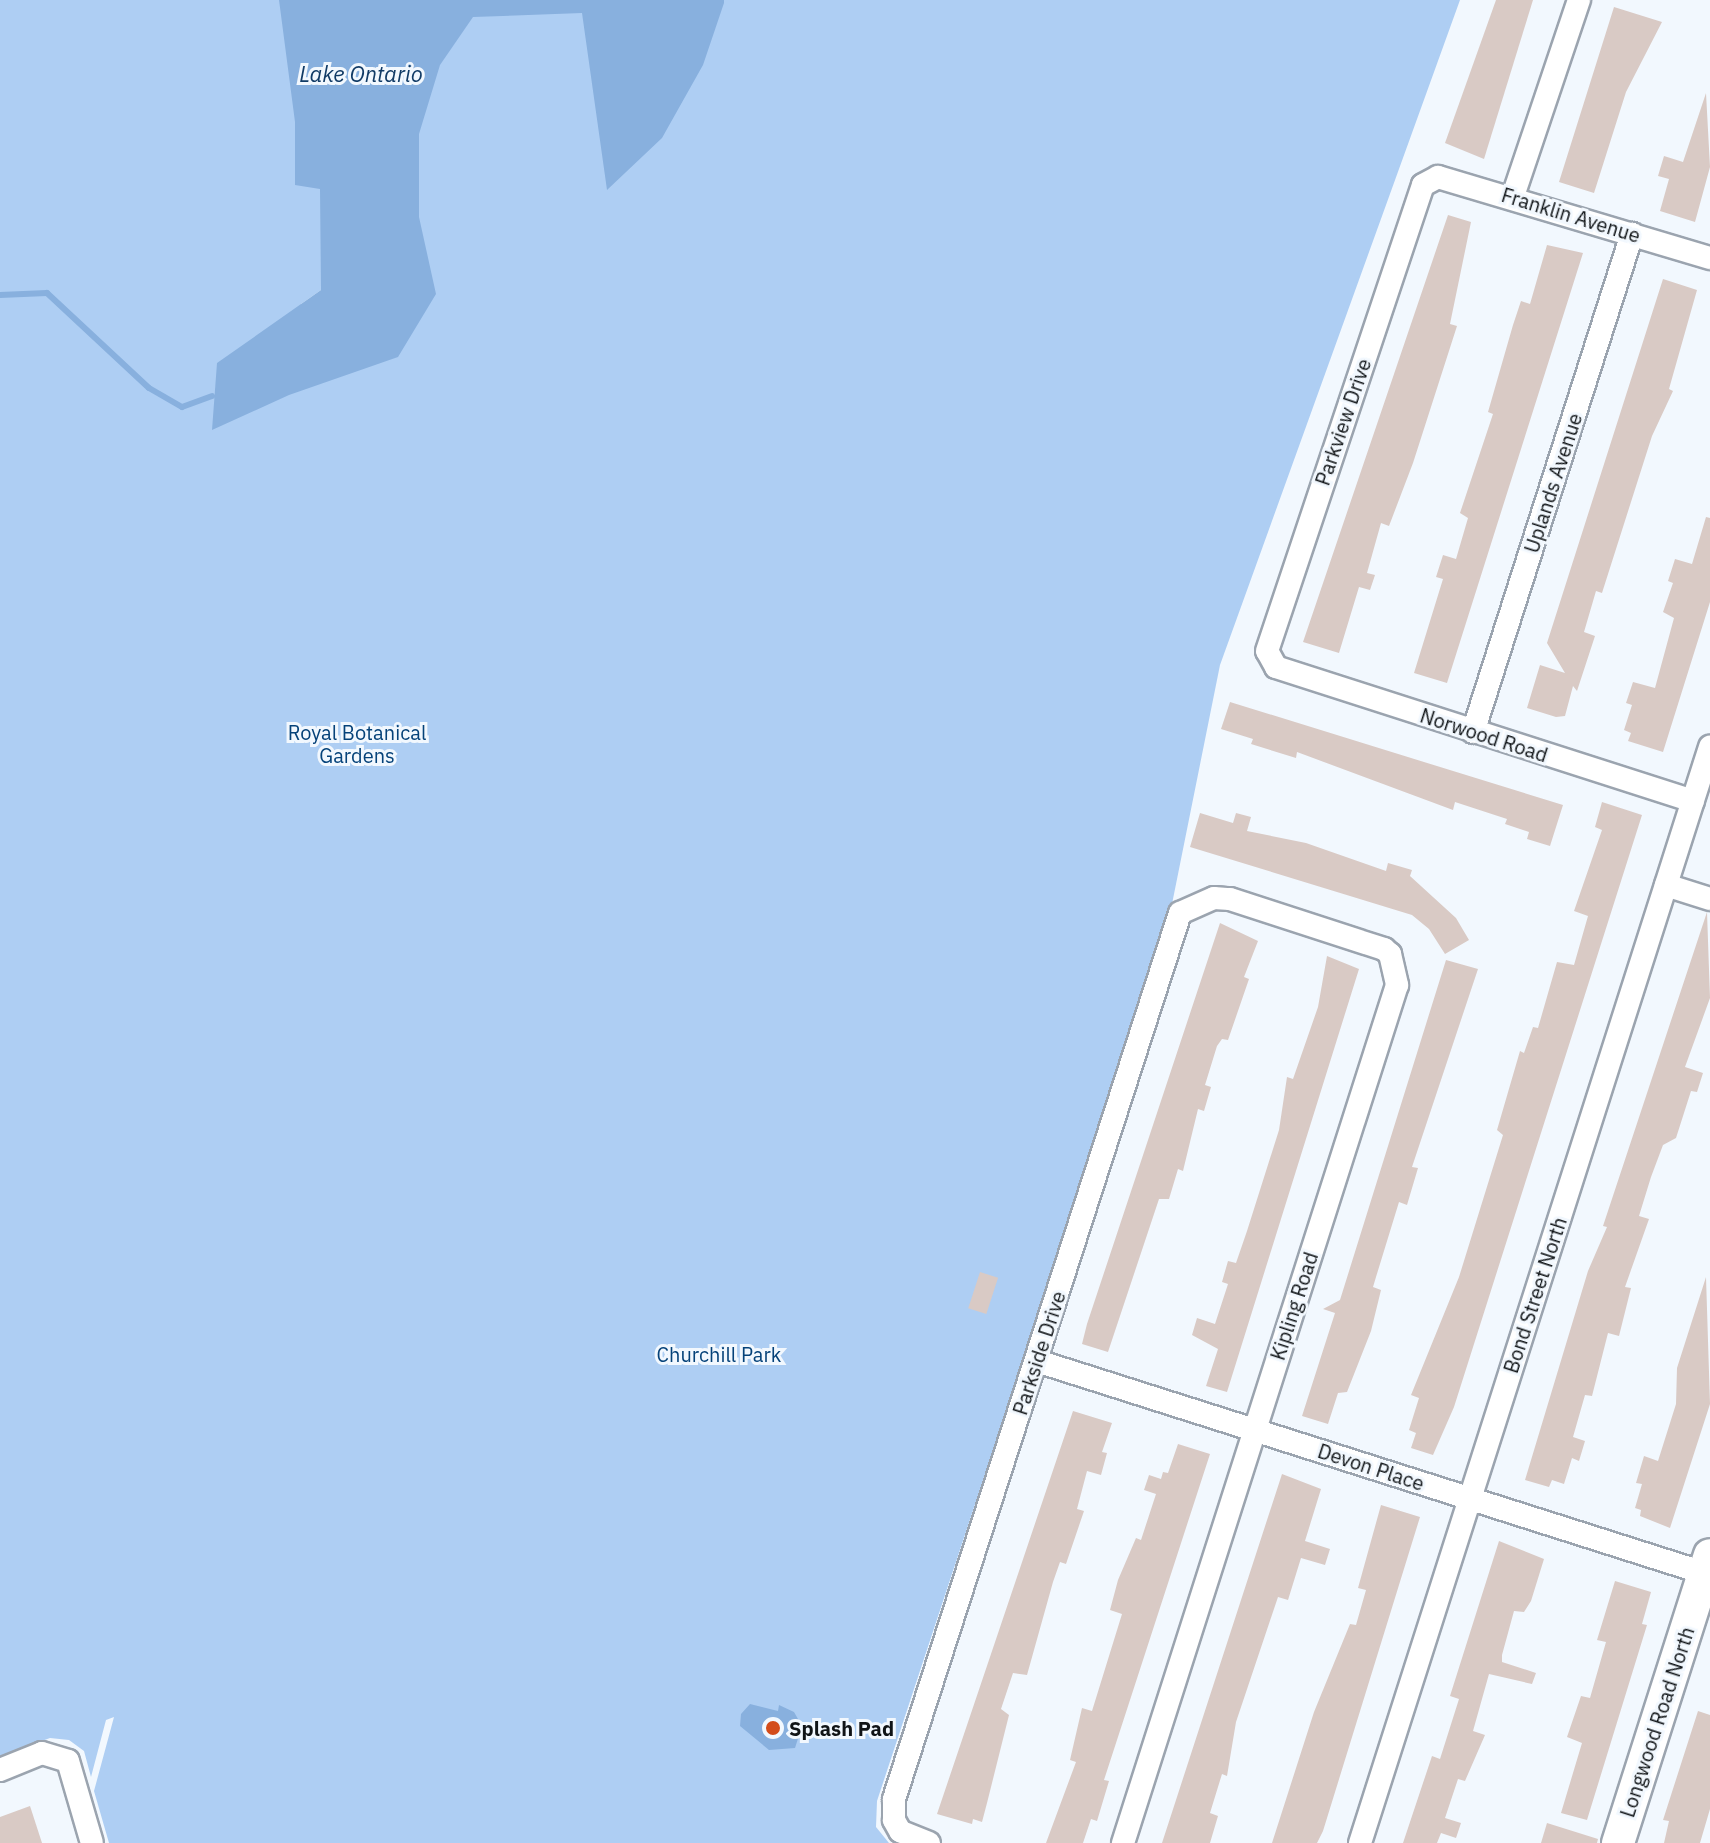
<!DOCTYPE html>
<html>
<head>
<meta charset="utf-8">
<style>
  body { margin:0 }
  #map { position:relative; width:1710px; height:1843px; overflow:hidden; background:#f2f8fe; font-family:"IBM Plex Sans",sans-serif }
  div>[style] { position:absolute }
  .green>* { inset:0; background:#aecef3 }
  .water>* { inset:0; background:#88b0de }
  .stream>* { height:6px; margin:-3px; padding:0 3px; transform-origin:3px; border-radius:3px; background:#88b0de }
  .building>* { inset:0; background:#d9cac5; transform-origin:0 0 }
  .roads { filter:drop-shadow(2px 0 #9ba4af) drop-shadow(-2px 0 #9ba4af) drop-shadow(0 2px #9ba4af) drop-shadow(0 -2px #9ba4af) }
  .street>* { height:22px; margin:-11px; padding:0 11px; transform-origin:11px; border-radius:11px; background:#fff }
  .secondary>* { height:32px; margin:-16px; padding:0 16px; transform-origin:16px; border-radius:16px; background:#fff }
  .dots>* { width:22px; height:22px; translate:-50% -50%; box-sizing:border-box; border:4px solid #f2f8fe; border-radius:50% }
  span { translate:-50% -50%; white-space:nowrap; text-align:center; line-height:1.15; -webkit-text-stroke:6px #f2f8fe; paint-order:stroke }
  .street-label { font-size:20px; color:#101417 }
  .park-label { font-size:20px; color:#054279 }
  .poi-label { font-size:20px; color:#101417; font-weight:700 }
  .left { translate:0 -50%; text-align:left }
  .water-label { font-size:22px; color:#113b66; font-style:italic }
</style>
</head>
<body>
<div id="map">
  <div class="green">
    <i style="clip-path:polygon(0 0,292px 0,333px 171px,321px 290px,301px 304px,299px 378px,445px 0,1460px 0,1220px 665px,1170px 914px,877px 1801px,876px 1827px,889px 1843px,109px 1843px,94px 1791px,114px 1717px,106px 1720px,91px 1777px,84px 1751px,69px 1740px,50px 1738px,0 1756px)"></i>
  </div>
  <div class="water">
    <i style="clip-path:polygon(279px 0,724px 0,724px 3px,703px 65px,662px 138px,607px 190px,582px 13px,473px 17px,440px 65px,419px 134px,419px 217px,436px 294px,398px 357px,289px 395px,212px 430px,217px 363px,321px 290px,320px 189px,295px 185px,295px 122px)"></i>
    <i style="clip-path:polygon(750px 1704px,778px 1711px,779px 1705px,794px 1712px,802px 1726px,795px 1748px,769px 1750px,740px 1726px,741px 1714px)"></i>
  </div>
  <div class="stream">
    <i style="left:0;top:295px;width:47px;rotate:-2.4deg"></i>
    <i style="left:47px;top:293px;width:139px;rotate:43deg"></i>
    <i style="left:149px;top:388px;width:38px;rotate:30deg"></i>
    <i style="left:182px;top:407px;width:32px;rotate:-20deg"></i>
  </div>
  <div class="building">
    <i style="clip-path:polygon(1496px 0,1533px 0,1484px 159px,1445px 143px)"></i>
    <i style="clip-path:polygon(1614px 7px,1662px 22px,1626px 92px,1594px 193px,1559px 182px)"></i>
    <i style="clip-path:polygon(1706px 93px,1710px 167px,1695px 222px,1660px 211px,1669px 179px,1658px 176px,1664px 156px,1683px 162px)"></i>
    <i style="clip-path:polygon(1448px 215px,1471px 222px,1450px 324px,1457px 326px,1413px 463px,1389px 526px,1381px 523px,1367px 573px,1375px 575px,1370px 590px,1359px 587px,1339px 653px,1303px 642px)"></i>
    <i style="clip-path:polygon(1547px 245px,1583px 253px,1447px 683px,1414px 673px,1443px 579px,1436px 577px,1443px 555px,1456px 559px,1468px 518px,1460px 513px,1493px 414px,1488px 412px,1513px 325px,1521px 301px,1530px 304px)"></i>
    <i style="clip-path:polygon(1663px 279px,1697px 290px,1669px 389px,1673px 391px,1652px 436px,1602px 593px,1596px 591px,1584px 632px,1595px 636px,1577px 691px,1573px 686px,1565px 716px,1556px 717px,1527px 708px,1540px 665px,1565px 673px,1547px 643px)"></i>
    <i style="clip-path:polygon(1706px 517px,1710px 518px,1710px 602px,1663px 752px,1628px 741px,1631px 733px,1624px 730px,1632px 705px,1626px 703px,1633px 682px,1655px 688px,1674px 618px,1663px 612px,1673px 583px,1668px 581px,1675px 559px,1692px 564px)"></i>
    <i style="clip-path:polygon(1230px 702px,1563px 805px,1550px 846px,1527px 839px,1529px 832px,1505px 824px,1507px 819px,1455px 802px,1453px 810px,1297px 752px,1296px 758px,1251px 744px,1253px 739px,1221px 729px)"></i>
    <i style="clip-path:polygon(1602px 802px,1642px 815px,1454px 1407px,1433px 1455px,1411px 1448px,1416px 1433px,1409px 1430px,1419px 1398px,1411px 1395px,1459px 1277px,1503px 1135px,1497px 1130px,1520px 1051px,1524px 1053px,1533px 1027px,1538px 1028px,1557px 962px,1574px 965px,1588px 916px,1574px 911px,1602px 830px,1595px 827px)"></i>
    <i style="clip-path:polygon(1200px 813px,1233px 823px,1236px 813px,1251px 817px,1247px 831px,1306px 843px,1386px 871px,1388px 863px,1412px 870px,1410px 876px,1456px 918px,1469px 940px,1445px 954px,1429px 929px,1412px 915px,1190px 847px)"></i>
    <i style="clip-path:polygon(1707px 912px,1710px 998px,1685px 1067px,1703px 1073px,1697px 1092px,1691px 1091px,1676px 1138px,1663px 1145px,1651px 1177px,1639px 1216px,1649px 1219px,1625px 1287px,1631px 1288px,1619px 1336px,1608px 1333px,1592px 1396px,1585px 1395px,1573px 1437px,1585px 1441px,1579px 1461px,1572px 1458px,1564px 1484px,1552px 1480px,1549px 1487px,1525px 1480px,1588px 1271px,1607px 1227px,1603px 1226px)"></i>
    <i style="clip-path:polygon(1220px 923px,1258px 941px,1244px 977px,1249px 979px,1228px 1040px,1222px 1039px,1217px 1046px,1205px 1085px,1211px 1087px,1204px 1111px,1198px 1109px,1183px 1171px,1178px 1169px,1169px 1199px,1159px 1199px,1108px 1352px,1082px 1344px,1087px 1324px)"></i>
    <i style="clip-path:polygon(1327px 956px,1359px 969px,1227px 1392px,1206px 1386px,1218px 1349px,1192px 1335px,1197px 1318px,1215px 1324px,1228px 1284px,1222px 1282px,1228px 1261px,1236px 1263px,1247px 1231px,1279px 1130px,1287px 1077px,1293px 1079px,1318px 1007px)"></i>
    <i style="clip-path:polygon(1446px 960px,1478px 969px,1412px 1167px,1418px 1168px,1407px 1205px,1399px 1202px,1376px 1277px,1373px 1287px,1381px 1290px,1371px 1331px,1347px 1392px,1338px 1393px,1328px 1424px,1302px 1416px,1335px 1313px,1323px 1309px,1340px 1300px)"></i>
    <i style="left:980px;top:1272px;width:19px;height:38px;rotate:18deg"></i>
    <i style="clip-path:polygon(1706px 1277px,1710px 1404px,1670px 1528px,1640px 1516px,1641px 1510px,1635px 1508px,1642px 1484px,1636px 1483px,1644px 1456px,1658px 1461px,1676px 1404px,1677px 1368px)"></i>
    <i style="clip-path:polygon(1073px 1411px,1112px 1423px,1102px 1452px,1107px 1453px,1101px 1475px,1087px 1471px,1077px 1509px,1084px 1511px,1066px 1564px,1060px 1562px,1053px 1582px,1027px 1675px,1013px 1673px,1001px 1709px,1009px 1715px,987px 1803px,982px 1822px,973px 1819px,972px 1824px,937px 1814px)"></i>
    <i style="clip-path:polygon(1178px 1444px,1210px 1454px,1104px 1780px,1109px 1781px,1097px 1821px,1091px 1819px,1083px 1843px,1046px 1843px,1076px 1762px,1070px 1760px,1082px 1708px,1092px 1711px,1122px 1614px,1110px 1610px,1118px 1580px,1136px 1538px,1141px 1540px,1156px 1494px,1144px 1490px,1149px 1475px,1161px 1479px,1163px 1472px,1168px 1473px)"></i>
    <i style="clip-path:polygon(1282px 1474px,1321px 1489px,1305px 1541px,1330px 1549px,1325px 1565px,1301px 1558px,1288px 1600px,1278px 1597px,1236px 1722px,1227px 1776px,1222px 1774px,1210px 1813px,1218px 1816px,1210px 1843px,1162px 1843px)"></i>
    <i style="clip-path:polygon(1381px 1505px,1420px 1517px,1323px 1831px,1317px 1843px,1272px 1843px,1314px 1712px,1350px 1624px,1356px 1625px,1366px 1590px,1358px 1588px)"></i>
    <i style="clip-path:polygon(1499px 1541px,1544px 1559px,1531px 1601px,1524px 1612px,1514px 1611px,1502px 1655px,1502px 1662px,1536px 1673px,1532px 1684px,1489px 1674px,1473px 1731px,1485px 1735px,1465px 1781px,1458px 1779px,1445px 1818px,1461px 1823px,1456px 1838px,1441px 1833px,1437px 1843px,1403px 1843px,1432px 1756px,1440px 1759px,1459px 1699px,1450px 1696px)"></i>
    <i style="clip-path:polygon(1615px 1581px,1651px 1592px,1642px 1624px,1647px 1625px,1587px 1820px,1561px 1813px,1582px 1743px,1567px 1737px,1581px 1696px,1590px 1698px,1606px 1642px,1597px 1640px)"></i>
    <i style="clip-path:polygon(1698px 1711px,1710px 1715px,1710px 1809px,1700px 1843px,1664px 1843px,1669px 1821px,1663px 1820px)"></i>
    <i style="clip-path:polygon(30px 1806px,42px 1843px,0 1843px,0 1817px)"></i>
    <i style="clip-path:polygon(1547px 1823px,1598px 1839px,1597px 1843px,1541px 1843px)"></i>
  </div>
  <div class="roads">
    <div class="street">
      <i style="left:1513px;top:196px;width:207px;rotate:-71.4deg"></i>
      <i style="left:1473px;top:732px;width:523px;rotate:-72.29deg"></i>
      <i style="left:1693px;top:801px;width:438px;rotate:-162.2deg"></i>
      <i style="left:1276px;top:667px;width:18px;rotate:-119deg"></i>
      <i style="left:1267px;top:651px;width:491px;rotate:-71.5deg"></i>
      <i style="left:1423px;top:185px;width:17px;rotate:-28deg"></i>
      <i style="left:1438px;top:177px;width:284px;rotate:16.6deg"></i>
      <i style="left:1666px;top:885px;width:46px;rotate:17.7deg"></i>
      <i style="left:1037px;top:1361px;width:700px;rotate:17.63deg"></i>
      <i style="left:0;top:1770px;width:45px;rotate:-22deg"></i>
      <i style="left:42px;top:1753px;width:27px;rotate:17deg"></i>
      <i style="left:68px;top:1761px;width:85px;rotate:73.7deg"></i>
      <i style="left:929px;top:1843px;width:31px;rotate:-158deg"></i>
      <i style="left:900px;top:1831px;width:13px;rotate:-119deg"></i>
      <i style="left:894px;top:1820px;width:21px;rotate:-90deg"></i>
      <i style="left:894px;top:1799px;width:931px;rotate:-72.11deg"></i>
      <i style="left:1180px;top:913px;width:37px;rotate:-24deg"></i>
      <i style="left:1214px;top:898px;width:16px;rotate:4deg"></i>
      <i style="left:1230px;top:899px;width:162px;rotate:18deg"></i>
      <i style="left:1384px;top:949px;width:8px;rotate:40deg"></i>
      <i style="left:1390px;top:954px;width:32px;rotate:77deg"></i>
      <i style="left:1397px;top:985px;width:901px;rotate:107.71deg"></i>
      <i style="left:1360px;top:1843px;width:1151px;rotate:-72.29deg"></i>
    </div>
    <div class="secondary">
      <i style="left:1618px;top:1843px;width:302px;rotate:-72.3deg"></i>
    </div>
  </div>
  <div class="dots">
    <i style="left:773px;top:1728px;background:#d34c1a"></i>
  </div>
  <div class="street-label">
    <span style="left:1571px;top:215px;rotate:17deg">Franklin Avenue</span>
    <span style="left:1343px;top:422px;rotate:-71deg">Parkview Drive</span>
    <span style="left:1553px;top:483px;rotate:-72deg">Uplands Avenue</span>
    <span style="left:1484px;top:735px;rotate:18deg">Norwood Road</span>
    <span style="left:1535px;top:1295px;rotate:-72deg">Bond Street North</span>
    <span style="left:1294px;top:1306px;rotate:-72deg">Kipling Road</span>
    <span style="left:1039px;top:1353px;rotate:-72deg">Parkside Drive</span>
    <span style="left:1371px;top:1467px;rotate:18deg">Devon Place</span>
    <span style="left:1657px;top:1722px;rotate:-72deg">Longwood Road North</span>
  </div>
  <div class="park-label">
    <span style="left:357px;top:744px">Royal Botanical<br>Gardens</span>
    <span style="left:719px;top:1354px">Churchill Park</span>
  </div>
  <div class="poi-label">
    <span class="left" style="left:789px;top:1728px">Splash Pad</span>
  </div>
  <div class="water-label">
    <span style="left:361px;top:74px">Lake Ontario</span>
  </div>
</div>
</body>
</html>
